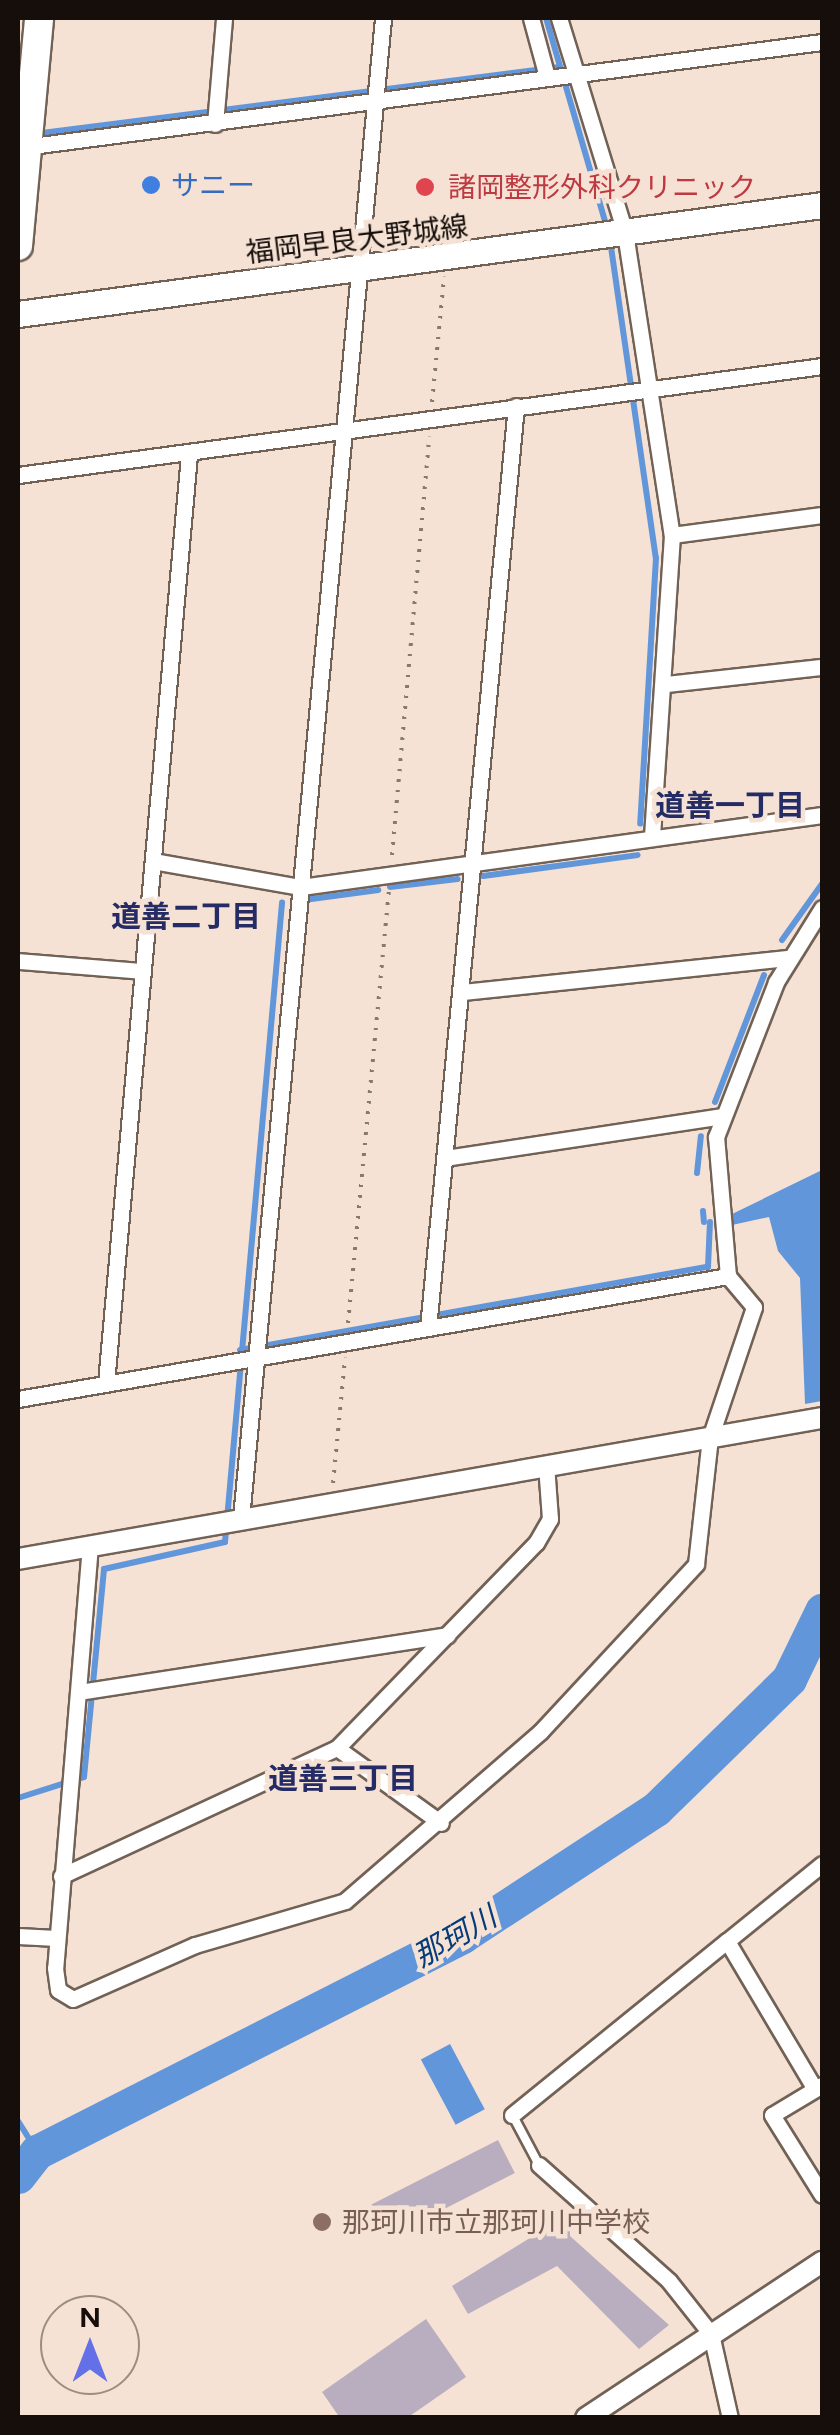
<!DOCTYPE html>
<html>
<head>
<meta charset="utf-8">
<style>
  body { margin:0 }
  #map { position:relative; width:840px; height:2435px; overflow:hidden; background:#f5e2d4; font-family:Figtree,"Noto Sans JP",sans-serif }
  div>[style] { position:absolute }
  .water>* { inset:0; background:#6296db; transform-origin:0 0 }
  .stream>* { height:6px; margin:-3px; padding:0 3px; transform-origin:3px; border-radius:3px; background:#6296db }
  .river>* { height:35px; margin:-17.5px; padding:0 17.5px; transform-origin:17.5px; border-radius:17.5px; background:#6296db }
  .building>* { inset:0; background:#b9aec0; transform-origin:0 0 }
  .path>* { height:4px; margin-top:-2px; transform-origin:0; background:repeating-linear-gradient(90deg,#867970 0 2.5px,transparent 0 10.5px) }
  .roads { filter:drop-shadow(2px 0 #726256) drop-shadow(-2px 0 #726256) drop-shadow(0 2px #726256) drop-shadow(0 -2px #726256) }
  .service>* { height:8px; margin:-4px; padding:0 4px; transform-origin:4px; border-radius:4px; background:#fff }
  .minor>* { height:15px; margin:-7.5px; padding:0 7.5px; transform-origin:7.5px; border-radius:7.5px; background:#fff }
  .tertiary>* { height:20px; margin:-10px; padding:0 10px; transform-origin:10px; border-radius:10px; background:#fff }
  .primary>* { height:25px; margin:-12.5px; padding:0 12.5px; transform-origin:12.5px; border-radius:12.5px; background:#fff }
  .trunk>* { height:28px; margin:-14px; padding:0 14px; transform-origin:14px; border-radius:14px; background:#fff }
  .dots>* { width:28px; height:28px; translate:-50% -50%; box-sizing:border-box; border:5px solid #f5e2d4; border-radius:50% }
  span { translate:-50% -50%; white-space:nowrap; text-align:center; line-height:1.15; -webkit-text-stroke:9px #f5e2d4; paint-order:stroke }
  .shop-label { font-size:28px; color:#366cbe }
  .left { translate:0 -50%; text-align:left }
  .health-label { font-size:28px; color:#be3a42 }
  .street-label { font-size:28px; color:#150e0a }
  .education-label { font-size:28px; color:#785e54 }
  .neighbourhood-label { font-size:30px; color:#252b64; font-weight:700 }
  .water-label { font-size:30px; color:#043b78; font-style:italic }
  .frame { position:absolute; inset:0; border:20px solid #150e0a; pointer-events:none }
  .north { position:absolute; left:40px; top:2295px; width:100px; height:100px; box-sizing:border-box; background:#f5e2d4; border:2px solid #9b8d83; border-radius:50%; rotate:0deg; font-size:28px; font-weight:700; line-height:40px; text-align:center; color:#150e0a }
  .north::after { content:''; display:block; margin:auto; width:35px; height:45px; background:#6370e8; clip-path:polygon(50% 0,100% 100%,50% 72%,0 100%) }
</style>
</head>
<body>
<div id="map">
  <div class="water">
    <i style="clip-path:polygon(822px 1170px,822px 1401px,805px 1404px,800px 1278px,778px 1251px,769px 1217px,732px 1225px,728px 1216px)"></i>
    <i style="left:450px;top:2044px;width:74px;height:33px;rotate:62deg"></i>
  </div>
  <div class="stream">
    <i style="left:546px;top:18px;width:219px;rotate:73.8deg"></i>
    <i style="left:34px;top:134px;width:530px;rotate:-7.26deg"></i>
    <i style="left:610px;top:240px;width:321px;rotate:81.8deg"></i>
    <i style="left:656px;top:558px;width:266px;rotate:93.4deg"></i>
    <i style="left:483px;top:876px;width:156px;rotate:-7.7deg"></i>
    <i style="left:390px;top:887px;width:68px;rotate:-6.7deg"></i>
    <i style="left:304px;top:900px;width:75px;rotate:-7.7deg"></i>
    <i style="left:782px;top:940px;width:69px;rotate:-54.5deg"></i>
    <i style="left:715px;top:1102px;width:136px;rotate:-68.9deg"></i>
    <i style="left:697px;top:1173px;width:37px;rotate:-84deg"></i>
    <i style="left:703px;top:1211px;width:11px;rotate:85deg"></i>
    <i style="left:240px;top:1350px;width:475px;rotate:-10.1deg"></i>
    <i style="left:708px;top:1267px;width:45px;rotate:-87.5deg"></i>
    <i style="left:18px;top:1798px;width:69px;rotate:-17.7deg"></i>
    <i style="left:84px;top:1777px;width:209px;rotate:-84.5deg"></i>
    <i style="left:104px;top:1569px;width:124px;rotate:-12.6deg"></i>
    <i style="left:225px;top:1542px;width:642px;rotate:-84.9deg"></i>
    <i style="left:18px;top:2121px;width:36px;rotate:58deg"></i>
  </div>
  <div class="river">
    <i style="left:18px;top:2176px;width:31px;rotate:-52deg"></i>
    <i style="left:37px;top:2152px;width:477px;rotate:-26.9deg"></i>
    <i style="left:462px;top:1936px;width:232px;rotate:-33.2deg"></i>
    <i style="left:656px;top:1809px;width:186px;rotate:-44.3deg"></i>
    <i style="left:789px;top:1679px;width:76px;rotate:-64.1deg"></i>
  </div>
  <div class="building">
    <i style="left:498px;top:2140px;width:37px;height:142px;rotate:63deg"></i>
    <i style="clip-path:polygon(538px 2222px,570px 2222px,570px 2236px,669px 2325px,639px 2349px,557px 2266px,468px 2314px,452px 2286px,538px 2233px)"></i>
    <i style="clip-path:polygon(426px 2319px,466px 2377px,407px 2418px,340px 2418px,322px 2392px)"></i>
  </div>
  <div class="path">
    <i style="left:432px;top:402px;width:126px;rotate:-84.5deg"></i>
    <i style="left:392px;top:855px;width:420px;rotate:-84.9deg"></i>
    <i style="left:348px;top:1323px;width:435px;rotate:-84.6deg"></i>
    <i style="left:333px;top:1483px;width:126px;rotate:-84.5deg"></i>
  </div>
  <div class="roads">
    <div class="service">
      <i style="left:513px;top:2116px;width:55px;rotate:62deg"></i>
    </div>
    <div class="minor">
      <i style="left:531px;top:18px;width:61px;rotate:74.8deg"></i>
      <i style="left:559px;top:18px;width:225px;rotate:72.9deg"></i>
      <i style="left:625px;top:233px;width:306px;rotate:81.2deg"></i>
      <i style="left:672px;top:535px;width:302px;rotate:93.8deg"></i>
      <i style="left:215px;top:124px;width:106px;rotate:-85.1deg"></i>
      <i style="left:24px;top:147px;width:805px;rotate:-7.5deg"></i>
      <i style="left:18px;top:475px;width:811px;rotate:-7.72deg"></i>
      <i style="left:672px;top:535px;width:151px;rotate:-7.6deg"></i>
      <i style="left:667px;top:684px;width:156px;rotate:-6.3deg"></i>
      <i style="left:153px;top:861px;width:150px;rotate:10deg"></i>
      <i style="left:301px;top:887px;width:526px;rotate:-7.87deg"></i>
      <i style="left:18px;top:961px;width:125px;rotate:4.6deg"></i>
      <i style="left:463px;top:992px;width:328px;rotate:-6deg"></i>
      <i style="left:445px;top:1158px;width:280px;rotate:-8.6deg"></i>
      <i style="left:428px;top:1328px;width:926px;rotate:-84.55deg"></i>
      <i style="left:106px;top:1383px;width:932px;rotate:-84.89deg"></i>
      <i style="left:18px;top:1399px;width:721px;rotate:-9.83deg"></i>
      <i style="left:241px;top:1518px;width:1507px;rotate:-84.59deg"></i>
      <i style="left:90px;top:1545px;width:424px;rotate:94.7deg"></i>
      <i style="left:55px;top:1968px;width:22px;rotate:82deg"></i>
      <i style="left:58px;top:1990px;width:17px;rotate:31deg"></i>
      <i style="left:73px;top:1999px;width:133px;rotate:-23.9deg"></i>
      <i style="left:195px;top:1945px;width:156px;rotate:-16.3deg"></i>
      <i style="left:345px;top:1901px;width:259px;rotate:-40.9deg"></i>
      <i style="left:541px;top:1731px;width:228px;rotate:-47.1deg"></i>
      <i style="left:696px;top:1564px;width:127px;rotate:-83.7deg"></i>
      <i style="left:710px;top:1438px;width:138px;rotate:-71.4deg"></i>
      <i style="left:754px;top:1307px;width:40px;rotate:-130deg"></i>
      <i style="left:728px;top:1276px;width:140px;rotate:-94.9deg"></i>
      <i style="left:716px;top:1137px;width:166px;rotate:-68.8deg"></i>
      <i style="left:776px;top:982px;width:87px;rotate:-58.1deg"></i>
      <i style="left:79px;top:1692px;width:373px;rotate:-8.8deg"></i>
      <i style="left:337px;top:1748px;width:128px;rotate:35.8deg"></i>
      <i style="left:61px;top:1876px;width:304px;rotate:-24.9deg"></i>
      <i style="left:337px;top:1748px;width:286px;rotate:-45.9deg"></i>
      <i style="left:536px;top:1543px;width:28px;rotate:-60deg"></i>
      <i style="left:550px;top:1519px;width:55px;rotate:-94.2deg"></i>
      <i style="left:18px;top:1936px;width:38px;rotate:3deg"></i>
      <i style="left:727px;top:1941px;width:122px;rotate:-39deg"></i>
      <i style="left:822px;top:2085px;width:58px;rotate:149deg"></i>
      <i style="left:772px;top:2115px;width:94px;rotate:58deg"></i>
      <i style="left:512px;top:2115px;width:277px;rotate:-39deg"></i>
      <i style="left:727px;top:1941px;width:172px;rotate:59.3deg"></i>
      <i style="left:539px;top:2165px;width:174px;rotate:41.7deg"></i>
      <i style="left:669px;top:2281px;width:68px;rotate:51.6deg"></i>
      <i style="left:711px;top:2334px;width:86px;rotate:77.3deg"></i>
    </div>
    <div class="tertiary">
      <i style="left:18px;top:1559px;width:816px;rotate:-9.95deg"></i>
      <i style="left:586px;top:2418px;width:283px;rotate:-33.5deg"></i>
    </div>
    <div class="primary">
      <i style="left:18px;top:314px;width:811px;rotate:-7.72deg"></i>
    </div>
    <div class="trunk">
      <i style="left:18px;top:246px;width:229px;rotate:-84.7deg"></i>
    </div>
  </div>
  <div class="dots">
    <i style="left:151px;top:185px;background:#3f7fe0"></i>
    <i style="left:425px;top:187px;background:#e0444e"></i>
    <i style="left:322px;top:2222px;background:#8d6e63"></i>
  </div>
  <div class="shop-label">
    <span class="left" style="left:171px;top:185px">サニー</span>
  </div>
  <div class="health-label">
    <span class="left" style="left:448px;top:187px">諸岡整形外科クリニック</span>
  </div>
  <div class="street-label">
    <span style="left:357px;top:239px;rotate:-7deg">福岡早良大野城線</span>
  </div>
  <div class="education-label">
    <span class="left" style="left:342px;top:2222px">那珂川市立那珂川中学校</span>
  </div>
  <div class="neighbourhood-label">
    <span style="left:730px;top:806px">道善一丁目</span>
    <span style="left:186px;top:917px">道善二丁目</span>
    <span style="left:343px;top:1779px">道善三丁目</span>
  </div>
  <div class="water-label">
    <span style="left:455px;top:1937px;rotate:-30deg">那珂川</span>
  </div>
  <div class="frame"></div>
  <div class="north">N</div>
</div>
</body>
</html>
